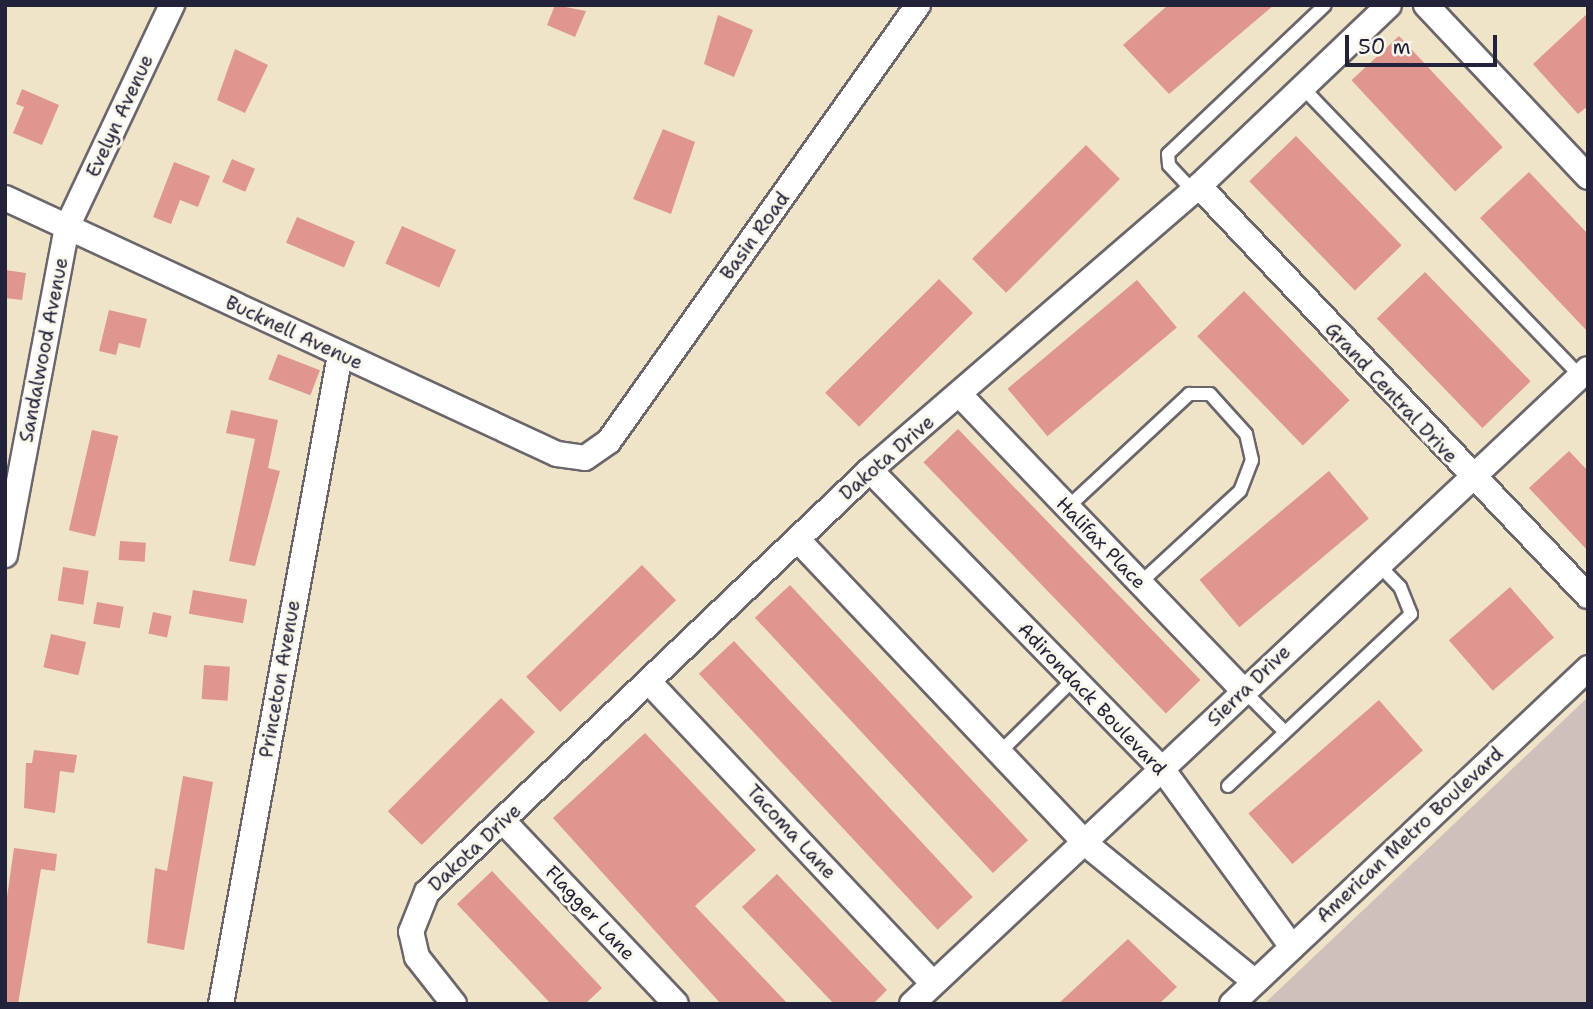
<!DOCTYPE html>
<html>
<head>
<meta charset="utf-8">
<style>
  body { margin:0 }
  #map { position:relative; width:1593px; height:1009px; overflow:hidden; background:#f0e4c8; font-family:"Shantell Sans",sans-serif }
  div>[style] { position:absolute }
  .industrial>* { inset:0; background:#d0c0bc }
  .building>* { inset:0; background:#de968e; transform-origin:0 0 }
  .roads { filter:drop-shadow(2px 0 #6a666c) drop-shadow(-2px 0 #6a666c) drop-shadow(0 2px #6a666c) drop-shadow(0 -2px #6a666c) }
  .lane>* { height:12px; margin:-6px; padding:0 6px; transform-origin:6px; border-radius:6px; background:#fff }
  .street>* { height:24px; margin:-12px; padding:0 12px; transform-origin:12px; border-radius:12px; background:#fff }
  span { translate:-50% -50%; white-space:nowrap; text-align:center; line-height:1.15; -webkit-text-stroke:6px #fbf7ec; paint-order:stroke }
  .street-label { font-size:19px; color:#22223b }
  .frame { position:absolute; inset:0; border:7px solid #22223b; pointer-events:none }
  .scale { position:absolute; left:1345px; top:35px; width:152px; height:32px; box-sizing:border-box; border:4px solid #22223b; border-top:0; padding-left:9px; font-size:21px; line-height:24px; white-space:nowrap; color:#22223b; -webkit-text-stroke:5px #fbf7ec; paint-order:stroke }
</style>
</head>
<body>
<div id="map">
  <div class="industrial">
    <i style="clip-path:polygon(1588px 697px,1588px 1004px,1264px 1004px)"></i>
  </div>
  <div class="building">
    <i style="clip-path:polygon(555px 5px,586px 11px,575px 37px,547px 25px)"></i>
    <i style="clip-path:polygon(1168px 5px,1274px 5px,1169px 94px,1123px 45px)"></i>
    <i style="clip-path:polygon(1588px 13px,1588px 106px,1578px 114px,1533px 64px)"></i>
    <i style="clip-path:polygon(718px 15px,753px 30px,734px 77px,704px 64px)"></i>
    <i style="left:1399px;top:36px;width:152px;height:65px;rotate:47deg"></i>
    <i style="clip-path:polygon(235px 49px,268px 65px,245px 113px,217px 100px)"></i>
    <i style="clip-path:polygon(22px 89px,59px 105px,42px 145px,13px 133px,24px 107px,16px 104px)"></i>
    <i style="clip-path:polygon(663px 129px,695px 142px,671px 214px,633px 199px)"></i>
    <i style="left:1296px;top:136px;width:152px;height:65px;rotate:46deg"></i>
    <i style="left:1086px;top:145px;width:48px;height:161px;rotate:45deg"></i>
    <i style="left:232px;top:159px;width:25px;height:25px;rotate:23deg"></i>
    <i style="clip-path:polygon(174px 162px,210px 176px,198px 207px,180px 200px,171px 224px,153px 217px)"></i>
    <i style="clip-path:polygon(1529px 172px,1588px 234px,1588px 332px,1480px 218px)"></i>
    <i style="left:297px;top:217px;width:63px;height:28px;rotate:23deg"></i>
    <i style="left:402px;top:226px;width:59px;height:41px;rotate:24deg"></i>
    <i style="clip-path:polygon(5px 270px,26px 273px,22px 300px,5px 298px)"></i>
    <i style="left:1425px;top:272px;width:152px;height:67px;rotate:46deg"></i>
    <i style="left:939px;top:279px;width:48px;height:161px;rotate:45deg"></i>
    <i style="left:1137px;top:280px;width:62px;height:169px;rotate:50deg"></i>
    <i style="left:1244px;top:291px;width:152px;height:65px;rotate:46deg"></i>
    <i style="clip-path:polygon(109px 310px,147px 319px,140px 348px,119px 343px,116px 355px,99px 351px)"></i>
    <i style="left:278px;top:354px;width:45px;height:27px;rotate:21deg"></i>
    <i style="clip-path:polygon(231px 410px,278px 420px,268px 468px,280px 471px,255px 566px,229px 561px,255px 439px,226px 433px)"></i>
    <i style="left:958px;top:429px;width:349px;height:48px;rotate:46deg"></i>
    <i style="left:92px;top:430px;width:27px;height:103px;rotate:13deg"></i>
    <i style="clip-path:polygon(1569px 451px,1588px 471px,1588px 551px,1529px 488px)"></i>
    <i style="left:1329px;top:471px;width:62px;height:169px;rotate:50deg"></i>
    <i style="left:120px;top:541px;width:26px;height:19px;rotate:4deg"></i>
    <i style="left:642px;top:565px;width:49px;height:161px;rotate:46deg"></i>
    <i style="left:63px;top:567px;width:26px;height:34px;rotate:9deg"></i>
    <i style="left:790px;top:585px;width:349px;height:48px;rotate:47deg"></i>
    <i style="left:1510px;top:587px;width:67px;height:81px;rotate:49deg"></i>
    <i style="left:193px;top:590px;width:55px;height:24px;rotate:10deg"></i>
    <i style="left:97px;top:602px;width:27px;height:22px;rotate:10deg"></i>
    <i style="left:153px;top:612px;width:19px;height:22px;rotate:12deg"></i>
    <i style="left:51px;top:634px;width:36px;height:34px;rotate:13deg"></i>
    <i style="left:734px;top:641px;width:350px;height:48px;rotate:47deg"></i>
    <i style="left:204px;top:665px;width:26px;height:34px;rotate:4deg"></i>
    <i style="left:501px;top:698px;width:48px;height:160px;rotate:45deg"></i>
    <i style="left:1379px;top:700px;width:67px;height:173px;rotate:49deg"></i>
    <i style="clip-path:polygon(645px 733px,756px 850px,695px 906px,788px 1004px,721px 1004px,553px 818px)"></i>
    <i style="clip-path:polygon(34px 750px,77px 755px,74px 773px,60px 771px,55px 813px,24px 808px,26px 763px,32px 763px)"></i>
    <i style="clip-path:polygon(183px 776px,213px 782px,184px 950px,147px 943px,155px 868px,167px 871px)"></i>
    <i style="clip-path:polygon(14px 848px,57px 854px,55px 871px,41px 869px,18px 1004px,5px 1004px,5px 911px)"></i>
    <i style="clip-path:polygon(492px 871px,602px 988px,585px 1004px,551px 1004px,457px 904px)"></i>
    <i style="clip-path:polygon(777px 874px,887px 990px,873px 1004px,834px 1004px,742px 907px)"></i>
    <i style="clip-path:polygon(1128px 939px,1177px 987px,1159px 1004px,1058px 1004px)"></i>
  </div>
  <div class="roads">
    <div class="lane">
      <i style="left:1302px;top:87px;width:401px;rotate:46.1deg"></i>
      <i style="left:1193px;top:191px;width:35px;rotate:-133deg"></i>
      <i style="left:1169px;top:165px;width:11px;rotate:-95deg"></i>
      <i style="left:1168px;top:154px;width:216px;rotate:-43.5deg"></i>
      <i style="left:1068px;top:507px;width:166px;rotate:-43deg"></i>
      <i style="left:1189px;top:394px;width:21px"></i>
      <i style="left:1210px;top:394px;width:54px;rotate:48deg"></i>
      <i style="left:1246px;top:434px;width:27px;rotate:77deg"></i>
      <i style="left:1252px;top:460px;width:33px;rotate:111deg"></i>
      <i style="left:1240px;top:491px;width:136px;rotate:137.4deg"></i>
      <i style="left:1243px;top:690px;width:59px;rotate:45deg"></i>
      <i style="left:999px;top:753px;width:105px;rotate:-44.6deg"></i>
      <i style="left:1228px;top:786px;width:251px;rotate:-43.2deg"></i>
      <i style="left:1411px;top:614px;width:29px;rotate:-112deg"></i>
      <i style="left:1400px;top:587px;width:30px;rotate:-134deg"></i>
    </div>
    <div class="street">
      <i style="left:1426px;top:5px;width:236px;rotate:46.7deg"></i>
      <i style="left:1199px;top:186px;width:565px;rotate:46.51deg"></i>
      <i style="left:5px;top:198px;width:608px;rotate:24.88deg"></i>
      <i style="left:557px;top:454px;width:28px;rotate:8deg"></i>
      <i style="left:585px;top:458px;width:29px;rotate:-35deg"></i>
      <i style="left:609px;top:441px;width:534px;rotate:-54.67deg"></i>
      <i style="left:960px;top:395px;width:409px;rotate:46.2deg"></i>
      <i style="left:870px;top:470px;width:419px;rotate:45.7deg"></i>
      <i style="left:1163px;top:770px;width:219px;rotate:53.9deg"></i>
      <i style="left:798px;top:540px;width:419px;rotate:46.5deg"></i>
      <i style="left:1086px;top:844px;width:218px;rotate:39.2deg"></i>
      <i style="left:5px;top:555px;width:334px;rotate:-79.3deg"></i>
      <i style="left:67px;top:227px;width:246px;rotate:-64.7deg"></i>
      <i style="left:649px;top:682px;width:414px;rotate:46.7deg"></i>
      <i style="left:504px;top:822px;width:250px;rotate:46.6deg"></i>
      <i style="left:221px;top:1004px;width:660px;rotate:-79.61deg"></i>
      <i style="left:454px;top:1004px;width:60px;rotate:-128.2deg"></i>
      <i style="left:417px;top:957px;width:26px;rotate:-103deg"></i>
      <i style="left:411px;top:932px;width:43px;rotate:-68.2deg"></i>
      <i style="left:427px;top:892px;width:612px;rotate:-43.61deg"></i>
      <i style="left:870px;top:470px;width:435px;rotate:-40.8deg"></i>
      <i style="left:1199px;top:186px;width:262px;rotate:-43.6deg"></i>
      <i style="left:912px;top:1004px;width:927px;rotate:-43.21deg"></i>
      <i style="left:1232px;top:1004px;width:490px;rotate:-43.3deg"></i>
    </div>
  </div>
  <div class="street-label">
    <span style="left:120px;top:116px;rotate:-65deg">Evelyn Avenue</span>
    <span style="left:755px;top:236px;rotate:-54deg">Basin Road</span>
    <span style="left:294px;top:333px;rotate:25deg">Bucknell Avenue</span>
    <span style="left:44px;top:350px;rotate:-79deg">Sandalwood Avenue</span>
    <span style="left:1391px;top:393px;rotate:47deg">Grand Central Drive</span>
    <span style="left:887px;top:458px;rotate:-41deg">Dakota Drive</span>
    <span style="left:1101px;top:543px;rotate:46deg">Halifax Place</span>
    <span style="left:280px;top:679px;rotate:-80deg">Princeton Avenue</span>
    <span style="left:1249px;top:686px;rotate:-44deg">Sierra Drive</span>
    <span style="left:1092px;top:699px;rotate:46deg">Adirondack Boulevard</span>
    <span style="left:791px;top:832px;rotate:47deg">Tacoma Lane</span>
    <span style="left:1410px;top:835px;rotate:-43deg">American Metro Boulevard</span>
    <span style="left:475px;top:848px;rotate:-43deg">Dakota Drive</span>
    <span style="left:590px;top:913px;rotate:47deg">Flagger Lane</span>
  </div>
  <div class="frame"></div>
  <div class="scale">50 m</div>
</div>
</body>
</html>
